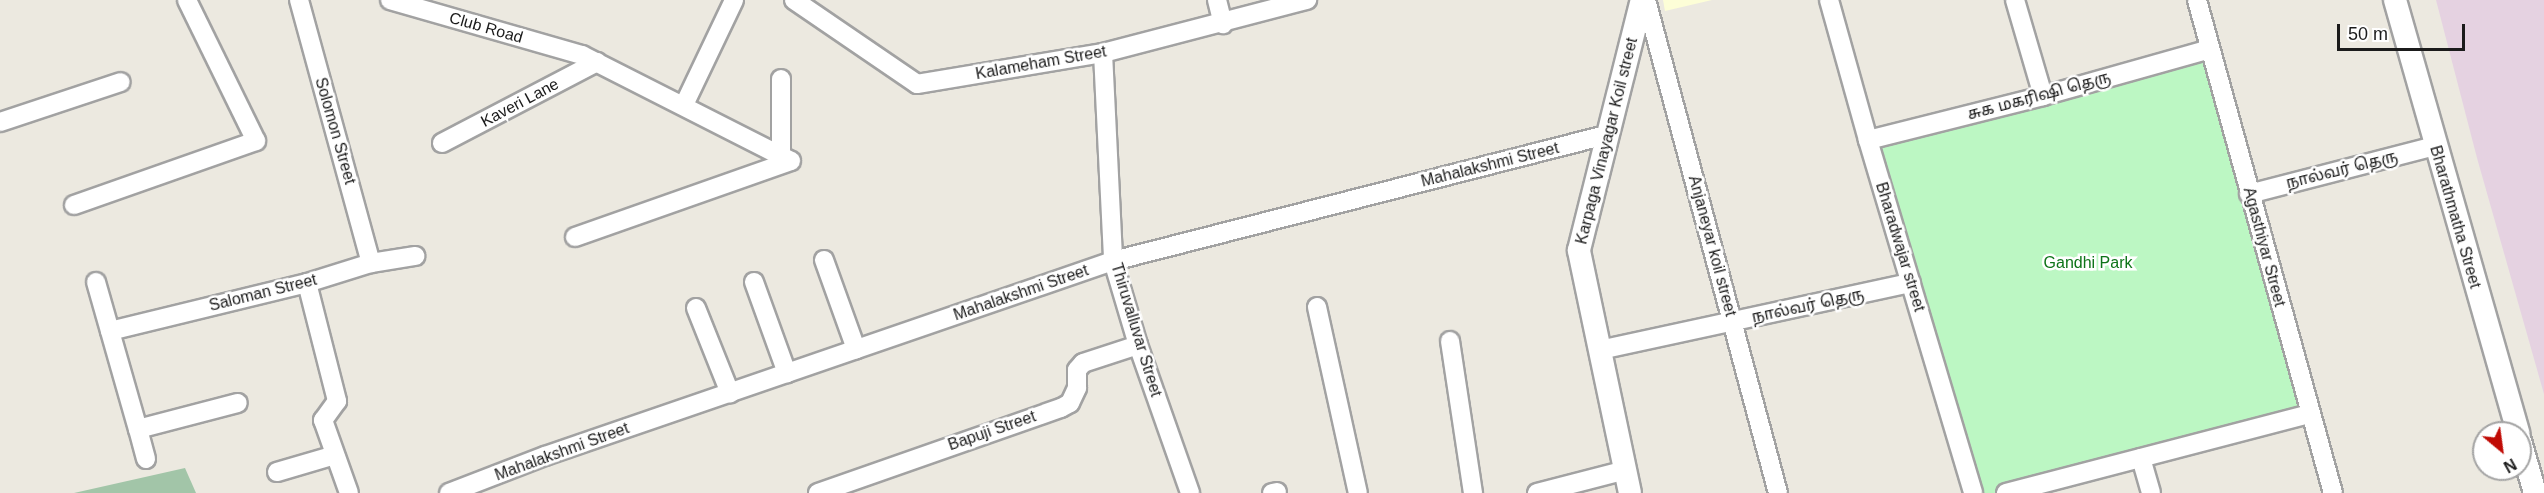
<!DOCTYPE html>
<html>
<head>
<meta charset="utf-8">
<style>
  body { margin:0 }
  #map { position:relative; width:2544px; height:493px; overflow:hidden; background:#ece9e0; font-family:Arial,"Noto Sans Tamil",sans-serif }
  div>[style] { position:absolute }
  .industrial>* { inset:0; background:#e5d2e1 }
  .education>* { inset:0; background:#fdfed7 }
  .cemetery>* { inset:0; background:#a2c5a8 }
  .park>* { inset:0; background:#bcf7c3 }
  .roads { filter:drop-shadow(2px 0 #a2a2a2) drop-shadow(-2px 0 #a2a2a2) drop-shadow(0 2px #a2a2a2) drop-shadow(0 -2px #a2a2a2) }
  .minor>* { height:18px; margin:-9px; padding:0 9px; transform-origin:9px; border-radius:9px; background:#fff }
  .tertiary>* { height:22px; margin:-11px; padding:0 11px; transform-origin:11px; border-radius:11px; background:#fff }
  span { translate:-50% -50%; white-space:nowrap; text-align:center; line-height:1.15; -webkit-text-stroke:5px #fff; paint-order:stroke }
  .street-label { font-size:16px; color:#1b1b1b }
  .park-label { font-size:16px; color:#0e7419 }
  .north { position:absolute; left:2472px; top:421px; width:60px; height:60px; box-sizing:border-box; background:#fff; border:2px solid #a4a4a4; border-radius:50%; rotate:151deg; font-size:16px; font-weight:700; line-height:24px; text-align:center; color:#1b1b1b }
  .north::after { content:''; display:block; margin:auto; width:21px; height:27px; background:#c00b05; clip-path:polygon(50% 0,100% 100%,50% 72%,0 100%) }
  .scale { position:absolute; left:2337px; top:24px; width:128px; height:27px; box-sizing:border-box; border:3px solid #1b1b1b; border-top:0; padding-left:8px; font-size:18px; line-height:21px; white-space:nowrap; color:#1b1b1b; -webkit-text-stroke:4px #fff; paint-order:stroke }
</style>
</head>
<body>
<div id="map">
  <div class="industrial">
    <i style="clip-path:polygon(2436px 0,2544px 0,2544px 394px,2477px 158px)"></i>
  </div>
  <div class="education">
    <i style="clip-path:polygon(1663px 0,1712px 0,1665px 11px)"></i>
  </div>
  <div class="cemetery">
    <i style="clip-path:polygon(185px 468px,196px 493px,74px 493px)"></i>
  </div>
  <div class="park">
    <i style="clip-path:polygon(2210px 49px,2307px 405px,2003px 493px,1978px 493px,1868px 140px)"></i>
  </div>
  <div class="roads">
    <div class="minor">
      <i style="left:299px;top:0;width:273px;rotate:74.7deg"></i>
      <i style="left:390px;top:0;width:200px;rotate:16deg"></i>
      <i style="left:582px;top:55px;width:234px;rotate:26.9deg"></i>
      <i style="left:794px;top:0;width:149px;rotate:34.3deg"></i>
      <i style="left:917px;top:84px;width:189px;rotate:-9.5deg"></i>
      <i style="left:1103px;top:53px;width:211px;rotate:-14.6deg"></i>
      <i style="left:1217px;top:0;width:25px;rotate:76deg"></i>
      <i style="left:1646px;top:0;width:510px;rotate:75.01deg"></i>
      <i style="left:1829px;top:0;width:145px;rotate:74.4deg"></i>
      <i style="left:1868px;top:140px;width:368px;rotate:73.4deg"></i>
      <i style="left:2015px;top:0;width:100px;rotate:73.7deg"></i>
      <i style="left:2197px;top:0;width:511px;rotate:74.58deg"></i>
      <i style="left:1103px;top:53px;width:208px;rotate:87.2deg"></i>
      <i style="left:1113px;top:261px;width:88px;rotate:73.4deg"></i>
      <i style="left:1138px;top:345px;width:157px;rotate:70.6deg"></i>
      <i style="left:781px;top:79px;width:77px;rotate:90deg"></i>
      <i style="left:684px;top:105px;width:116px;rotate:-64.5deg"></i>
      <i style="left:0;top:122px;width:127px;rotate:-18.3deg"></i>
      <i style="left:1868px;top:140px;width:180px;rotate:-14.1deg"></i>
      <i style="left:2043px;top:96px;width:173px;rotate:-15.7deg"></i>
      <i style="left:442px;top:143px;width:175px;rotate:-27.6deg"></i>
      <i style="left:2249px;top:194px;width:192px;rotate:-14.5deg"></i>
      <i style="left:74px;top:205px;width:193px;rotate:-19.4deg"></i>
      <i style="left:256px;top:141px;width:157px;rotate:-116.1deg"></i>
      <i style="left:575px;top:237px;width:229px;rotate:-19.4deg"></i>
      <i style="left:824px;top:260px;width:95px;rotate:70.2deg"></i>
      <i style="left:96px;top:282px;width:153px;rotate:74.1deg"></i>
      <i style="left:138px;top:429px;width:103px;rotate:-14.6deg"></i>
      <i style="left:754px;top:282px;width:97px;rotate:70.1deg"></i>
      <i style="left:307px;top:283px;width:122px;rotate:75.7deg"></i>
      <i style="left:337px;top:401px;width:24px;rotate:126deg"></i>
      <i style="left:323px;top:420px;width:77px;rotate:70.4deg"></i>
      <i style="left:1317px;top:307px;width:190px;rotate:77.6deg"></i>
      <i style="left:696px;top:308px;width:92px;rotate:68.2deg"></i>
      <i style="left:110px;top:331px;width:203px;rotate:-13.7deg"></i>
      <i style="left:307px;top:283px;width:67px;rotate:-17.4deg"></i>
      <i style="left:371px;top:263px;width:45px;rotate:-9deg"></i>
      <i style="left:1450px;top:341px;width:154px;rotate:81.4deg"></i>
      <i style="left:1600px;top:350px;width:318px;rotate:-12.2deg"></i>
      <i style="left:138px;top:429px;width:31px;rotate:75deg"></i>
      <i style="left:2141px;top:458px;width:36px;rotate:74deg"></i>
      <i style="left:277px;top:472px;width:60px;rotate:-16.3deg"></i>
      <i style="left:449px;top:493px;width:103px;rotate:-21.1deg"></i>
      <i style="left:545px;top:456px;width:601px;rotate:-18.95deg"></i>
      <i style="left:1113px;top:261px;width:509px;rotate:-14.34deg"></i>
      <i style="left:818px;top:493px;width:257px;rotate:-19.3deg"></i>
      <i style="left:1061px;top:408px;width:10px;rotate:-29deg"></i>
      <i style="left:1070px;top:403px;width:17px;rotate:-65deg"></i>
      <i style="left:1077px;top:388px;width:18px;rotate:-90deg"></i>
      <i style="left:1077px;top:370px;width:9px;rotate:-49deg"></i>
      <i style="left:1083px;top:363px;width:58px;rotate:-18.1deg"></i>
      <i style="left:1272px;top:493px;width:5px;rotate:-11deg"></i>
      <i style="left:1537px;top:493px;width:92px;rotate:-14.5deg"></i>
      <i style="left:2006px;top:493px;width:313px;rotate:-14.6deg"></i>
    </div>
    <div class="tertiary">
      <i style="left:2395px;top:0;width:450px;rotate:74.1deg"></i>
      <i style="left:2520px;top:441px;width:54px;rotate:73.9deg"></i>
      <i style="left:1630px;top:493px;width:248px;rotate:-101.9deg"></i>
      <i style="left:1579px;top:250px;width:258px;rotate:-75.9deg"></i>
    </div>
  </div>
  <div class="street-label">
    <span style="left:486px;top:28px;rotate:16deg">Club Road</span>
    <span style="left:1041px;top:63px;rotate:-10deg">Kalameham Street</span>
    <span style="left:2039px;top:96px;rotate:-15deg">சுக மகரிஷி தெரு</span>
    <span style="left:520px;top:103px;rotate:-28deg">Kaveri Lane</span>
    <span style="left:335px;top:131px;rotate:74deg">Solomon Street</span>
    <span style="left:1607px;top:141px;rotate:-76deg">Karpaga Vinayagar Koil street</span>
    <span style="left:1490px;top:165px;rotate:-14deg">Mahalakshmi Street</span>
    <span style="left:2342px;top:170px;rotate:-14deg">நால்வர் தெரு</span>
    <span style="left:2455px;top:217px;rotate:74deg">Bharathmatha Street</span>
    <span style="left:1712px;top:246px;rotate:75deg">Anjaneyar koil street</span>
    <span style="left:1900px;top:247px;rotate:73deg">Bharadwajar street</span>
    <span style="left:2264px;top:247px;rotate:75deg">Agasthiyar Street</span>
    <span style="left:263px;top:293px;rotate:-14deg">Saloman Street</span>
    <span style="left:1021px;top:293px;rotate:-19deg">Mahalakshmi Street</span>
    <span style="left:1808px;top:306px;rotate:-12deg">நால்வர் தெரு</span>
    <span style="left:1136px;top:330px;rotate:73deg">Thiruvalluvar Street</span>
    <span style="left:992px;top:431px;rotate:-19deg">Bapuji Street</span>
    <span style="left:562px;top:452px;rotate:-20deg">Mahalakshmi Street</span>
  </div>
  <div class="park-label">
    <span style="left:2088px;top:263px">Gandhi Park</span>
  </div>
  <div class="north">N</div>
  <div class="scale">50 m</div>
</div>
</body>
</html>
